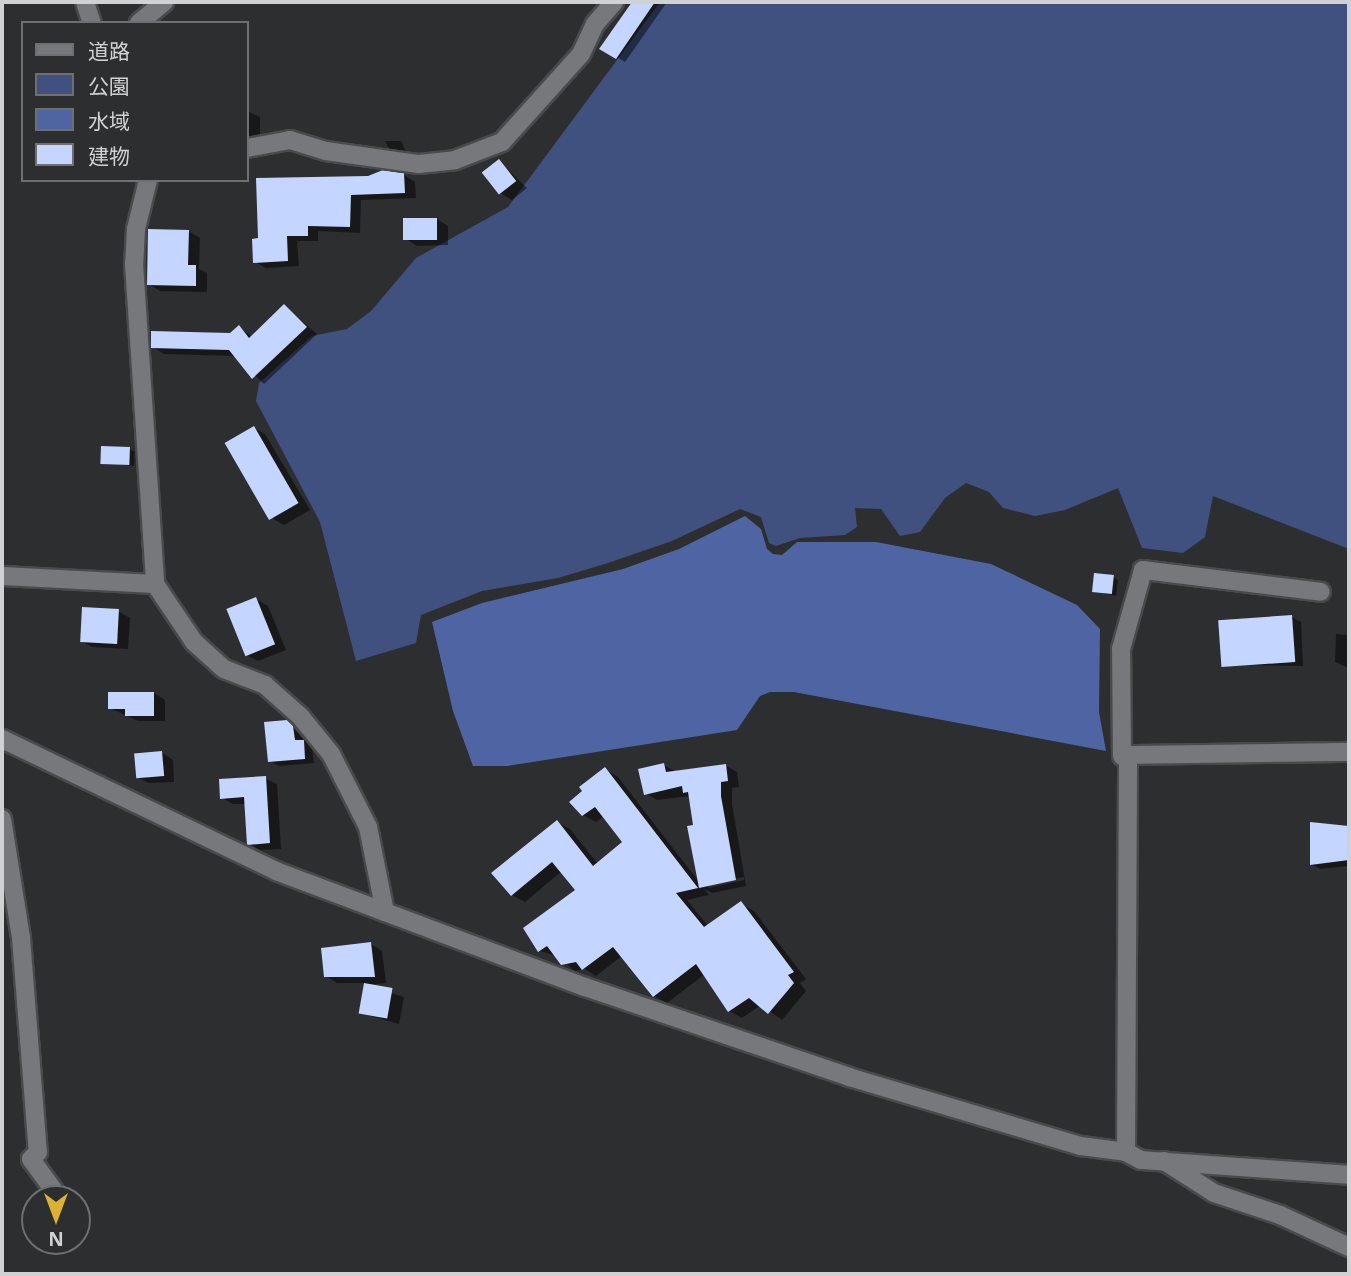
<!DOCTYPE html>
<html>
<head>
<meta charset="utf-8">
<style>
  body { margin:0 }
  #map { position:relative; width:1351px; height:1276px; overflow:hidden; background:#2d2e30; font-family:"Open Sans","Noto Sans JP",sans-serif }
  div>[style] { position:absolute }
  .green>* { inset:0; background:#405180 }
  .water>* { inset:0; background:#4f65a3 }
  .shadow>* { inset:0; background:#0007 }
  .building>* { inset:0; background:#c4d5ff; transform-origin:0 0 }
  .roads { filter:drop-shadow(2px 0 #494a4c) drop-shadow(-2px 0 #494a4c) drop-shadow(0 2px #494a4c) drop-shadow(0 -2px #494a4c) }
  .minor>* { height:18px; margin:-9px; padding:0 9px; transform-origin:9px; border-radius:9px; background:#77787b }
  span { translate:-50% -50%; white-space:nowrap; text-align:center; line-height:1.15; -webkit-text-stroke:7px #2d2e30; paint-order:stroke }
  .frame { position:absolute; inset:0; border:4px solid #d0d1d3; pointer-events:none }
  .legend { position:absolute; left:21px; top:21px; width:228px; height:161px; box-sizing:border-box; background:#2d2e30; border:2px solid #6e6f71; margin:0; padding:9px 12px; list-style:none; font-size:21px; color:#d0d1d3 }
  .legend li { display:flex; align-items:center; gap:14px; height:35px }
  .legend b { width:35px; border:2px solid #6e6f71 }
  .north { position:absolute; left:21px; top:1185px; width:70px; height:70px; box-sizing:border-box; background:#2d2e30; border:2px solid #6e6f71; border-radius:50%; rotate:180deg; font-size:19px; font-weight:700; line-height:28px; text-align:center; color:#d0d1d3 }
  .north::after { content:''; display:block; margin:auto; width:24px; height:32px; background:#ddb133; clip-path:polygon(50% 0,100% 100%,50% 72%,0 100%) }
</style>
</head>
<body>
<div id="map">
  <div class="green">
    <i style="clip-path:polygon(660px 2px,1349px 2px,1349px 549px,1213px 496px,1205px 537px,1183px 553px,1142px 548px,1118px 488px,1065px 510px,1035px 516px,1003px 508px,989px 492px,966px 483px,945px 498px,920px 532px,900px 536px,881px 509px,855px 508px,857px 527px,845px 535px,800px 538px,776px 546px,769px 543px,761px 517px,740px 509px,672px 541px,608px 563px,558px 578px,482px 591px,421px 615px,416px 643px,356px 661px,320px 522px,256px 401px,259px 383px,312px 336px,347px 329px,371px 311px,416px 258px,508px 207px)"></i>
  </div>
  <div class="water">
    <i style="clip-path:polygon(745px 516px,761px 529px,767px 549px,773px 554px,782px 555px,797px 542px,876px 542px,991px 564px,1077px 605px,1100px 629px,1099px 712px,1106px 751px,794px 692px,770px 692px,760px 696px,737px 730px,507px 766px,473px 766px,453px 711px,432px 622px,482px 603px,623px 569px,679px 549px)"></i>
  </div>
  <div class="shadow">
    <i style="clip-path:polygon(635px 2px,667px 2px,625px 62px,602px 48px)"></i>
    <i style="clip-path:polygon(247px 111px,260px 117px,260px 141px,247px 141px)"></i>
    <i style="clip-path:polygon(385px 141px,401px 141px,406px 152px,390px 150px)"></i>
    <i style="clip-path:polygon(499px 161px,527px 188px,512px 200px,500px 193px)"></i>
    <i style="clip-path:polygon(404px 175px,415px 182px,416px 198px,361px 200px,360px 233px,318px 231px,318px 241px,297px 241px,299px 266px,266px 268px,255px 262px,260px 240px,368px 177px)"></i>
    <i style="clip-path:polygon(437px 219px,448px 226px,448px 245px,417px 246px,406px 239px)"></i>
    <i style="clip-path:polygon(188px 231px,200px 238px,199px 269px,207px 273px,207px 292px,160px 291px,149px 284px)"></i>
    <i style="clip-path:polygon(284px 306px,317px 334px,264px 384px,235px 356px,164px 354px,153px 347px,231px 335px,239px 328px,253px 337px)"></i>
    <i style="clip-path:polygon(254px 428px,265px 434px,310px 510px,284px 525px,273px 519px)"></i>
    <i style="clip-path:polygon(129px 449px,135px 452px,134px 466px,103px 463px)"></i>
    <i style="clip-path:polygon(1113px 577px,1118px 580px,1116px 596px,1093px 591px)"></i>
    <i style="clip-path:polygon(256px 599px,268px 606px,286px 650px,258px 661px,246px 655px)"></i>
    <i style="clip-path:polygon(118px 611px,130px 618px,128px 649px,92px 647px,81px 641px)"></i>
    <i style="clip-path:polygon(1292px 617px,1301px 622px,1303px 666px,1228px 665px,1220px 660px)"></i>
    <i style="clip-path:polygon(1336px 634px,1349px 635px,1349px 668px,1335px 662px)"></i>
    <i style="clip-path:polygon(154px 693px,165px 700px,165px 721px,138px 721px,110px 708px)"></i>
    <i style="clip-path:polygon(287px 722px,312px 747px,314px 763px,279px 766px,270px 761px)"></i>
    <i style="clip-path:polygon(162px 753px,173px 760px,174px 782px,149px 783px,137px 777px)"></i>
    <i style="clip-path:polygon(evenodd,663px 765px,675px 771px,725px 765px,737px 772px,739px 787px,732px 788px,732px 804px,746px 886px,712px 893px,704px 889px,709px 895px,687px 900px,708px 926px,741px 904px,754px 911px,806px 979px,800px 983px,806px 991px,782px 1020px,761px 1005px,742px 1018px,729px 1011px,705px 974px,667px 1003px,654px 996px,622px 956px,596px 976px,585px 969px,575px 971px,556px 956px,540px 951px,578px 891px,562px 871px,525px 902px,512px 895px,557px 822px,570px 829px,598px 864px,624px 842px,604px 816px,596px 822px,583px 815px,605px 769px,618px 777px,700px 883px,690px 796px,657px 800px,645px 793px,663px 765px,744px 877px,744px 880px,708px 888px,708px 884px,744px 877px)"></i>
    <i style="clip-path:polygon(265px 778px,277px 784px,281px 849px,260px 850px,249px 843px,246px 804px,233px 804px,222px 798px)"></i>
    <i style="clip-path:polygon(1312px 824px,1349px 826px,1349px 866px,1320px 869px,1311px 864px)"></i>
    <i style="clip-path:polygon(371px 944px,382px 951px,386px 983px,368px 985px,404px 997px,399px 1024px,360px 1013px,365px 983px,337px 983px,326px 976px)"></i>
  </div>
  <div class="building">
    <i style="clip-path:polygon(632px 2px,655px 2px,616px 59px,599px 49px)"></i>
    <i style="left:499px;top:159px;width:28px;height:22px;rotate:52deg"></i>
    <i style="clip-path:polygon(383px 170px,404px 173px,405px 193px,351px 195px,350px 227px,308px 226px,308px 236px,287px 236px,288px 261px,253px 263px,252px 239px,258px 238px,256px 178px,368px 176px)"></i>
    <i style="left:403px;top:218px;width:34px;height:22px"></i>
    <i style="clip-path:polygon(148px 229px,189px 230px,188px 265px,196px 265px,196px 286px,147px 285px)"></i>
    <i style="clip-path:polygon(284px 304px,307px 327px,252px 379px,229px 350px,151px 348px,151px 331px,230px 333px,239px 325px,249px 338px)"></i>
    <i style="left:254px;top:426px;width:89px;height:34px;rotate:60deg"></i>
    <i style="left:101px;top:446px;width:29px;height:18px;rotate:2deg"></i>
    <i style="left:1094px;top:573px;width:20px;height:19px;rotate:6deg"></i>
    <i style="left:256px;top:597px;width:51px;height:32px;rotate:68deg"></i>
    <i style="left:82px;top:607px;width:37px;height:35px;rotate:3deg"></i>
    <i style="left:1292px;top:615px;width:47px;height:74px;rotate:86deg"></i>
    <i style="clip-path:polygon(108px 692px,154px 692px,154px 716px,125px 716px,125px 709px,108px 709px)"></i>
    <i style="clip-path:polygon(287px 720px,293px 726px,295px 740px,304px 740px,305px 759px,268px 762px,264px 722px)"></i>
    <i style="left:162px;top:751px;width:25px;height:28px;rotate:85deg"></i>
    <i style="clip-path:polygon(664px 763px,666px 772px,726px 764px,728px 781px,721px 782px,721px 796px,736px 880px,699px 888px,687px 826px,693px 825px,688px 792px,683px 793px,682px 786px,644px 795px,638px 769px)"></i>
    <i style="clip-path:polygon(605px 767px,698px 888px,676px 893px,704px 927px,741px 901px,794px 972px,788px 975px,794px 983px,768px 1014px,749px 998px,728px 1012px,696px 964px,653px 997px,613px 947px,582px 970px,576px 962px,561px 965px,547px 946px,538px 952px,523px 928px,575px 890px,552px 862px,511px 896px,491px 873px,557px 820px,593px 866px,622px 842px,595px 807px,582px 816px,569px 802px,582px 791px,579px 787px)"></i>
    <i style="clip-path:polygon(266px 776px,270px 843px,247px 845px,244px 797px,220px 799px,219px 779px)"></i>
    <i style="clip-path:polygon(1310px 822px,1349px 826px,1349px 860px,1310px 865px)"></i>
    <i style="clip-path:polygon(371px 942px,375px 977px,324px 977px,321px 948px)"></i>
    <i style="left:364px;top:983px;width:29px;height:31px;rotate:10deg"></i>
  </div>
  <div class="roads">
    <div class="minor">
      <i style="left:85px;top:2px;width:22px;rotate:72deg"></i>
      <i style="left:139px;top:23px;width:33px;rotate:-40deg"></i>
      <i style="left:247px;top:148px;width:44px;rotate:-10.5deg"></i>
      <i style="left:290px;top:140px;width:38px;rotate:17deg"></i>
      <i style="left:326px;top:151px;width:94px;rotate:8deg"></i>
      <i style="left:419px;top:164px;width:36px;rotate:-6deg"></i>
      <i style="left:455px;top:160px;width:50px;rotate:-21deg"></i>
      <i style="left:502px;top:142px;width:118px;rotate:-48.1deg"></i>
      <i style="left:581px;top:54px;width:33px;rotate:-65deg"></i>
      <i style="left:595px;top:24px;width:29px;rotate:-49deg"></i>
      <i style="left:148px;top:180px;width:50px;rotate:103.8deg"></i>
      <i style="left:136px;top:229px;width:35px;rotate:93deg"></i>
      <i style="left:134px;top:264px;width:321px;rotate:86.2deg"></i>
      <i style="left:155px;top:584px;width:70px;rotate:56.1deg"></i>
      <i style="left:194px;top:642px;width:40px;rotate:42deg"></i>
      <i style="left:224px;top:669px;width:44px;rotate:21.3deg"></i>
      <i style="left:265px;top:685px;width:47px;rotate:41.5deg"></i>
      <i style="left:300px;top:716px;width:49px;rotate:50.8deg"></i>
      <i style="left:331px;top:754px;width:82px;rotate:63.1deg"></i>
      <i style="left:368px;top:827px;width:87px;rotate:78.7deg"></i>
      <i style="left:2px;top:576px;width:153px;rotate:3deg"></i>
      <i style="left:2px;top:739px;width:304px;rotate:25.7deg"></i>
      <i style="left:276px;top:871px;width:330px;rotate:20.6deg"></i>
      <i style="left:585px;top:987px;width:279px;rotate:18.8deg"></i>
      <i style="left:849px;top:1077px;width:242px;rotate:16.6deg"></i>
      <i style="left:1081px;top:1146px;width:45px;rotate:7.6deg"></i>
      <i style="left:1126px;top:1152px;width:17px;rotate:28deg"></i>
      <i style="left:1141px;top:1160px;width:209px;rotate:4.1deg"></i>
      <i style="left:1122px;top:756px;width:107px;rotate:-90.5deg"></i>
      <i style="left:1121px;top:649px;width:82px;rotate:-74.4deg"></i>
      <i style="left:1143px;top:570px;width:179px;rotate:7deg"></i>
      <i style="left:2px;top:819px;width:121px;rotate:80.9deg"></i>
      <i style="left:21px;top:938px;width:215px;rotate:85.5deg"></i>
      <i style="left:38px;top:1152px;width:10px;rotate:135deg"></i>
      <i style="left:31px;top:1159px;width:49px;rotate:54.1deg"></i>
      <i style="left:1126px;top:1152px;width:397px;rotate:-89.7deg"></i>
      <i style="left:1128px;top:755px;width:221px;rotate:-0.8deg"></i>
      <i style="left:1164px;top:1161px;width:59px;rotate:32.6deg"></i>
      <i style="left:1214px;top:1193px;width:70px;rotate:18.4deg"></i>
      <i style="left:1280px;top:1215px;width:76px;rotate:24.9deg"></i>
    </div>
  </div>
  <div class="frame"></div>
  <ul class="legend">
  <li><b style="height:9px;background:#77787b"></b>道路</li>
  <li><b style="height:19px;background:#405180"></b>公園</li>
  <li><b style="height:19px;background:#4f65a3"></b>水域</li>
  <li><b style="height:19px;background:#c4d5ff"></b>建物</li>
  </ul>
  <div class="north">N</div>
</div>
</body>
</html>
